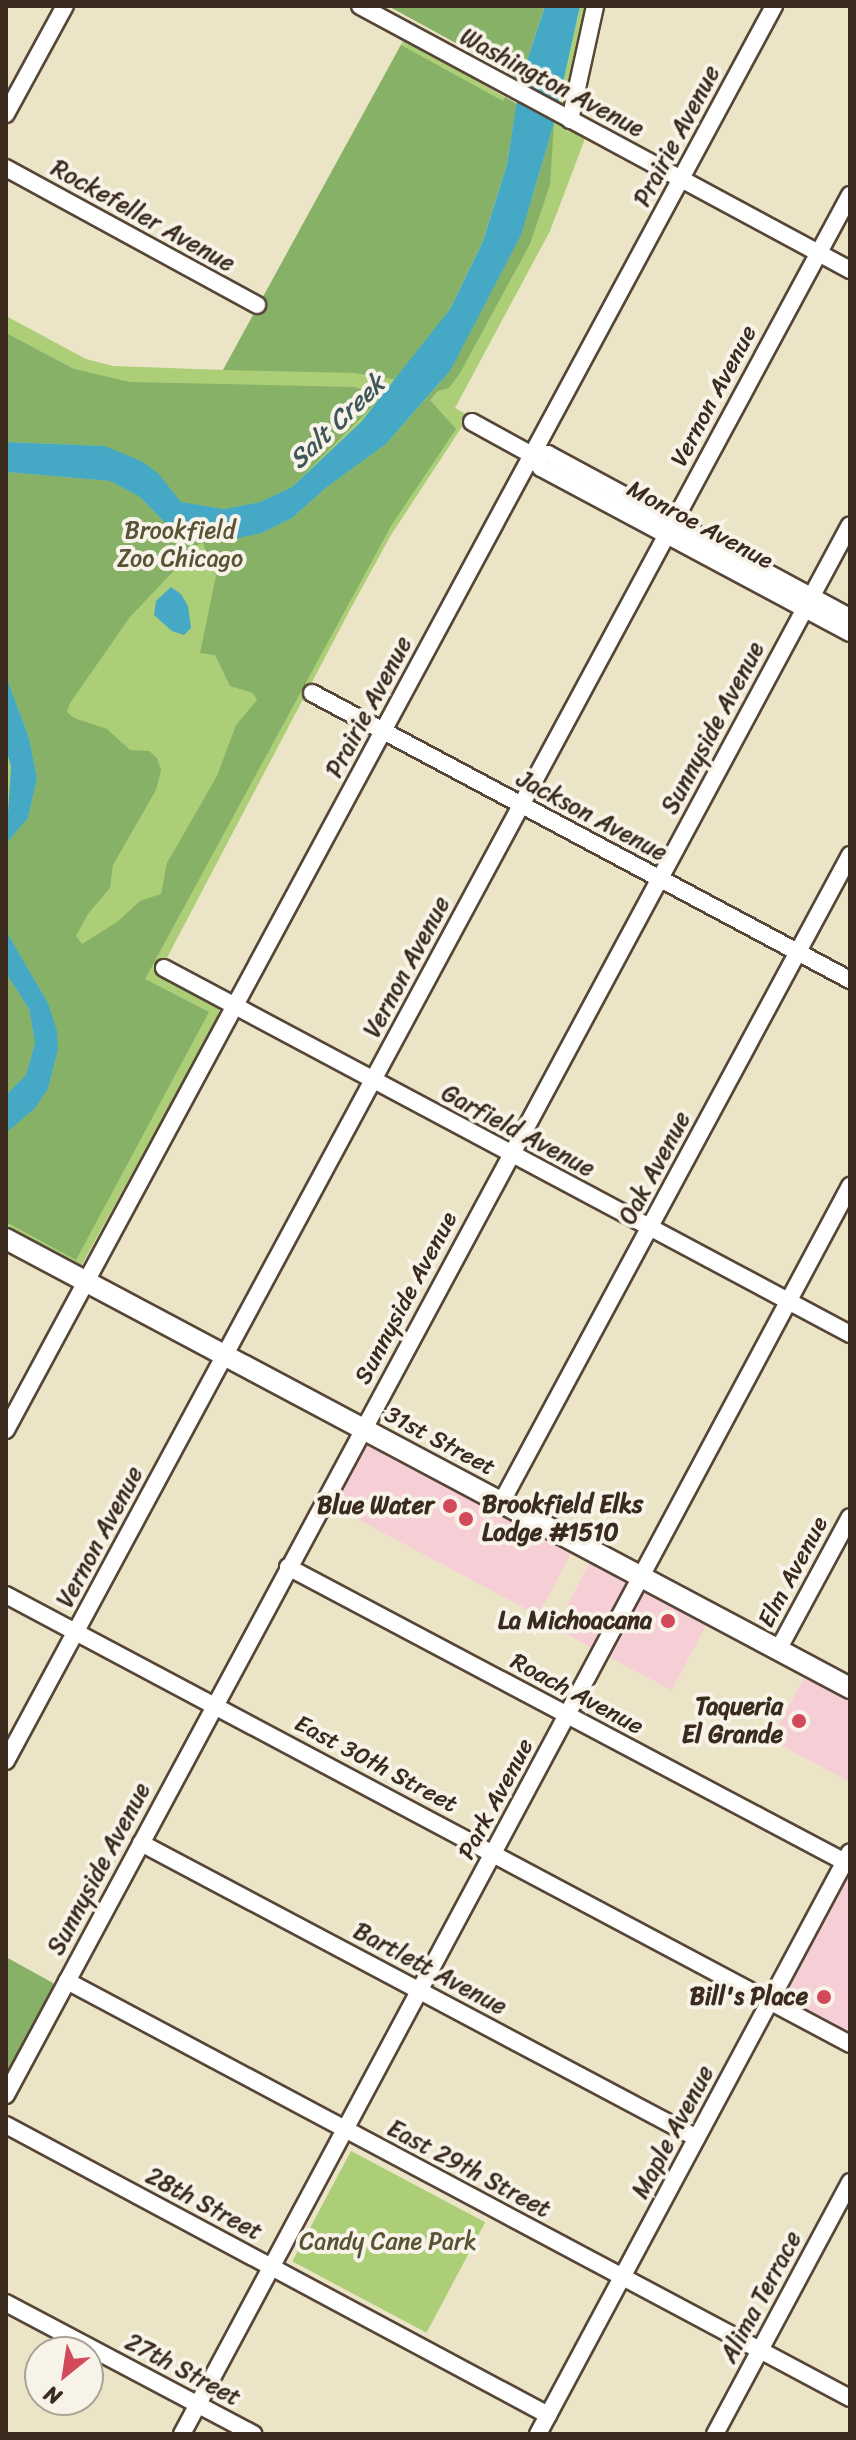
<!DOCTYPE html>
<html>
<head>
<meta charset="utf-8">
<style>
  body { margin:0 }
  #map { position:relative; width:856px; height:2440px; overflow:hidden; background:#ece4c7; font-family:Sriracha,sans-serif }
  div>[style] { position:absolute }
  .built>* { inset:0; background:#f6cfd6; transform-origin:0 0 }
  .green>* { inset:0; background:#abce77; transform-origin:0 0 }
  .forest>* { inset:0; background:#88b168 }
  .water>* { inset:0; background:#45a9c5 }
  .roads { filter:drop-shadow(2px 0 #564637) drop-shadow(-2px 0 #564637) drop-shadow(0 2px #564637) drop-shadow(0 -2px #564637) }
  .minor>* { height:16px; margin:-8px; padding:0 8px; transform-origin:8px; border-radius:8px; background:#fff }
  .major>* { height:20px; margin:-10px; padding:0 10px; transform-origin:10px; border-radius:10px; background:#fff }
  .dots>* { width:22px; height:22px; translate:-50% -50%; box-sizing:border-box; border:4px solid #f7f3e8; border-radius:50% }
  span { translate:-50% -50%; white-space:nowrap; text-align:center; line-height:1.15; -webkit-text-stroke:8px #f7f3e8; paint-order:stroke }
  .street-label { font-size:24px; color:#3b2a1e }
  .park-label { font-size:24px; color:#575334 }
  .poi-label { font-size:24px; color:#3b2a1e; font-weight:700 }
  .left { translate:0 -50%; text-align:left }
  .right { translate:-100% -50%; text-align:right }
  .water-label { font-size:26px; color:#3e5658; font-style:italic }
  .frame { position:absolute; inset:0; border:8px solid #3b2a1e; pointer-events:none }
  .north { position:absolute; left:24px; top:2336px; width:80px; height:80px; box-sizing:border-box; background:#f7f3e8; border:2px solid #aca397; border-radius:50%; rotate:210deg; font-size:22px; font-weight:700; line-height:32px; text-align:center; color:#3b2a1e }
  .north::after { content:''; display:block; margin:auto; width:28px; height:36px; background:#d1495b; clip-path:polygon(50% 0,100% 100%,50% 72%,0 100%) }
</style>
</head>
<body>
<div id="map">
  <div class="built">
    <i style="left:358px;top:1430px;width:246px;height:79px;rotate:28deg"></i>
    <i style="left:594px;top:1555px;width:132px;height:83px;rotate:28deg"></i>
    <i style="clip-path:polygon(808px 1670px,850px 1692px,850px 1782px,771px 1740px)"></i>
    <i style="clip-path:polygon(850px 1859px,850px 2025px,840px 2044px,772px 2009px)"></i>
  </div>
  <div class="green">
    <i style="clip-path:polygon(580px 6px,589px 6px,566px 104px,560px 106px,557px 105px)"></i>
    <i style="clip-path:polygon(404px 39px,517px 104px,450px 309px,398px 380px,426px 398px,532px 198px,554px 120px,586px 136px,550px 231px,455px 408px,469px 416px,391px 535px,352px 606px,159px 973px,219px 1007px,219px 1016px,80px 1268px,6px 1229px,6px 316px,86px 359px,113px 366px,223px 370px)"></i>
    <i style="left:351px;top:2151px;width:152px;height:125px;rotate:28deg"></i>
  </div>
  <div class="forest">
    <i style="clip-path:polygon(388px 6px,545px 6px,520px 82px,508px 75px,507px 71px)"></i>
    <i style="clip-path:polygon(401px 45px,503px 101px,505px 97px,517px 104px,507px 164px,483px 241px,450px 309px,397px 380px,355px 373px,223px 370px)"></i>
    <i style="clip-path:polygon(evenodd,554px 123px,550px 185px,530px 244px,460px 373px,449px 388px,438px 391px,430px 400px,456px 429px,391px 526px,145px 979px,209px 1012px,76px 1260px,6px 1222px,6px 1133px,48px 1089px,58px 1050px,48px 1003px,6px 931px,6px 844px,28px 818px,37px 778px,29px 738px,6px 676px,6px 472px,110px 481px,140px 497px,162px 520px,203px 538px,262px 533px,292px 518px,327px 487px,386px 444px,440px 383px,532px 198px,554px 123px,203px 543px,216px 576px,200px 653px,215px 655px,230px 686px,253px 693px,257px 700px,236px 725px,217px 776px,167px 863px,161px 894px,140px 901px,117px 922px,82px 944px,76px 936px,88px 914px,110px 888px,113px 865px,156px 790px,161px 770px,157px 758px,149px 751px,130px 750px,107px 729px,74px 718px,67px 712px,70px 703px,130px 617px,199px 544px,203px 543px)"></i>
    <i style="clip-path:polygon(6px 333px,74px 369px,130px 382px,354px 387px,384px 395px,292px 487px,260px 502px,224px 509px,201px 506px,181px 502px,105px 446px,6px 442px)"></i>
    <i style="clip-path:polygon(6px 973px,29px 1009px,35px 1043px,26px 1075px,6px 1095px)"></i>
    <i style="clip-path:polygon(6px 1957px,53px 1983px,54px 1988px,6px 2076px)"></i>
  </div>
  <div class="water">
    <i style="clip-path:polygon(545px 6px,580px 6px,554px 123px,521px 235px,450px 371px,386px 444px,327px 487px,292px 518px,262px 533px,238px 538px,203px 538px,170px 528px,140px 497px,110px 481px,6px 472px,6px 442px,105px 446px,141px 461px,158px 473px,181px 502px,224px 509px,260px 502px,292px 487px,361px 422px,450px 309px,483px 241px,507px 164px,520px 82px)"></i>
    <i style="clip-path:polygon(171px 587px,181px 594px,188px 606px,191px 628px,184px 635px,172px 631px,154px 615px,156px 601px)"></i>
    <i style="clip-path:polygon(6px 676px,29px 738px,37px 778px,28px 818px,6px 844px,11px 767px,6px 748px)"></i>
    <i style="clip-path:polygon(6px 931px,48px 1003px,57px 1031px,58px 1050px,48px 1089px,35px 1108px,6px 1133px,6px 1095px,26px 1075px,35px 1043px,29px 1009px,6px 973px)"></i>
  </div>
  <div class="roads">
    <div class="minor">
      <i style="left:360px;top:6px;width:557px;rotate:28.31deg"></i>
      <i style="left:6px;top:114px;width:123px;rotate:-61.4deg"></i>
      <i style="left:570px;top:120px;width:117px;rotate:-77.6deg"></i>
      <i style="left:6px;top:168px;width:286px;rotate:28.6deg"></i>
      <i style="left:472px;top:422px;width:68px;rotate:28.8deg"></i>
      <i style="left:532px;top:455px;width:16px;rotate:55deg"></i>
      <i style="left:541px;top:468px;width:350px;rotate:28.1deg"></i>
      <i style="left:532px;top:455px;width:16px;rotate:-4deg"></i>
      <i style="left:548px;top:454px;width:343px;rotate:28.4deg"></i>
      <i style="left:312px;top:693px;width:610px;rotate:28.08deg"></i>
      <i style="left:164px;top:968px;width:778px;rotate:28.08deg"></i>
      <i style="left:6px;top:1430px;width:1618px;rotate:-61.66deg"></i>
      <i style="left:501px;top:1503px;width:736px;rotate:-61.69deg"></i>
      <i style="left:288px;top:1567px;width:630px;rotate:27.91deg"></i>
      <i style="left:6px;top:1595px;width:956px;rotate:28.01deg"></i>
      <i style="left:778px;top:1650px;width:151px;rotate:-61.6deg"></i>
      <i style="left:6px;top:1761px;width:1779px;rotate:-61.68deg"></i>
      <i style="left:141px;top:1843px;width:629px;rotate:27.95deg"></i>
      <i style="left:67px;top:1981px;width:887px;rotate:28.04deg"></i>
      <i style="left:6px;top:2095px;width:1782px;rotate:-61.74deg"></i>
      <i style="left:6px;top:2125px;width:615px;rotate:28.15deg"></i>
      <i style="left:6px;top:2303px;width:280px;rotate:27.9deg"></i>
      <i style="left:182px;top:2434px;width:1416px;rotate:-61.84deg"></i>
      <i style="left:538px;top:2434px;width:660px;rotate:-61.81deg"></i>
      <i style="left:715px;top:2434px;width:286px;rotate:-61.8deg"></i>
    </div>
    <div class="major">
      <i style="left:6px;top:1239px;width:956px;rotate:28.01deg"></i>
    </div>
  </div>
  <div class="dots">
    <i style="left:450px;top:1506px;background:#d1495b"></i>
    <i style="left:466px;top:1519px;background:#d1495b"></i>
    <i style="left:668px;top:1621px;background:#d1495b"></i>
    <i style="left:799px;top:1721px;background:#d1495b"></i>
    <i style="left:824px;top:1997px;background:#d1495b"></i>
  </div>
  <div class="street-label">
    <span style="left:552px;top:83px;rotate:28deg">Washington Avenue</span>
    <span style="left:677px;top:136px;rotate:-62deg">Prairie Avenue</span>
    <span style="left:143px;top:216px;rotate:29deg">Rockefeller Avenue</span>
    <span style="left:714px;top:396px;rotate:-62deg">Vernon Avenue</span>
    <span style="left:700px;top:525px;rotate:28deg">Monroe Avenue</span>
    <span style="left:369px;top:707px;rotate:-62deg">Prairie Avenue</span>
    <span style="left:713px;top:728px;rotate:-62deg">Sunnyside Avenue</span>
    <span style="left:592px;top:816px;rotate:28deg">Jackson Avenue</span>
    <span style="left:407px;top:967px;rotate:-62deg">Vernon Avenue</span>
    <span style="left:518px;top:1131px;rotate:28deg">Garfield Avenue</span>
    <span style="left:655px;top:1168px;rotate:-62deg">Oak Avenue</span>
    <span style="left:406px;top:1298px;rotate:-62deg">Sunnyside Avenue</span>
    <span style="left:440px;top:1441px;rotate:28deg">31st Street</span>
    <span style="left:100px;top:1537px;rotate:-62deg">Vernon Avenue</span>
    <span style="left:793px;top:1572px;rotate:-62deg">Elm Avenue</span>
    <span style="left:577px;top:1694px;rotate:28deg">Roach Avenue</span>
    <span style="left:376px;top:1764px;rotate:28deg">East 30th Street</span>
    <span style="left:496px;top:1799px;rotate:-62deg">Park Avenue</span>
    <span style="left:99px;top:1869px;rotate:-62deg">Sunnyside Avenue</span>
    <span style="left:430px;top:1969px;rotate:28deg">Bartlett Avenue</span>
    <span style="left:673px;top:2132px;rotate:-62deg">Maple Avenue</span>
    <span style="left:469px;top:2169px;rotate:28deg">East 29th Street</span>
    <span style="left:204px;top:2204px;rotate:28deg">28th Street</span>
    <span style="left:761px;top:2297px;rotate:-62deg">Alima Terrace</span>
    <span style="left:183px;top:2370px;rotate:28deg">27th Street</span>
  </div>
  <div class="park-label">
    <span style="left:180px;top:545px">Brookfield<br>Zoo Chicago</span>
    <span style="left:388px;top:2242px">Candy Cane Park</span>
  </div>
  <div class="poi-label">
    <span class="left" style="left:482px;top:1519px">Brookfield Elks<br>Lodge #1510</span>
    <span class="right" style="left:434px;top:1506px">Blue Water</span>
    <span class="right" style="left:652px;top:1621px">La Michoacana</span>
    <span class="right" style="left:783px;top:1721px">Taqueria<br>El Grande</span>
    <span class="right" style="left:808px;top:1997px">Bill's Place</span>
  </div>
  <div class="water-label">
    <span style="left:337px;top:422px;rotate:-44deg">Salt Creek</span>
  </div>
  <div class="frame"></div>
  <div class="north">N</div>
</div>
</body>
</html>
